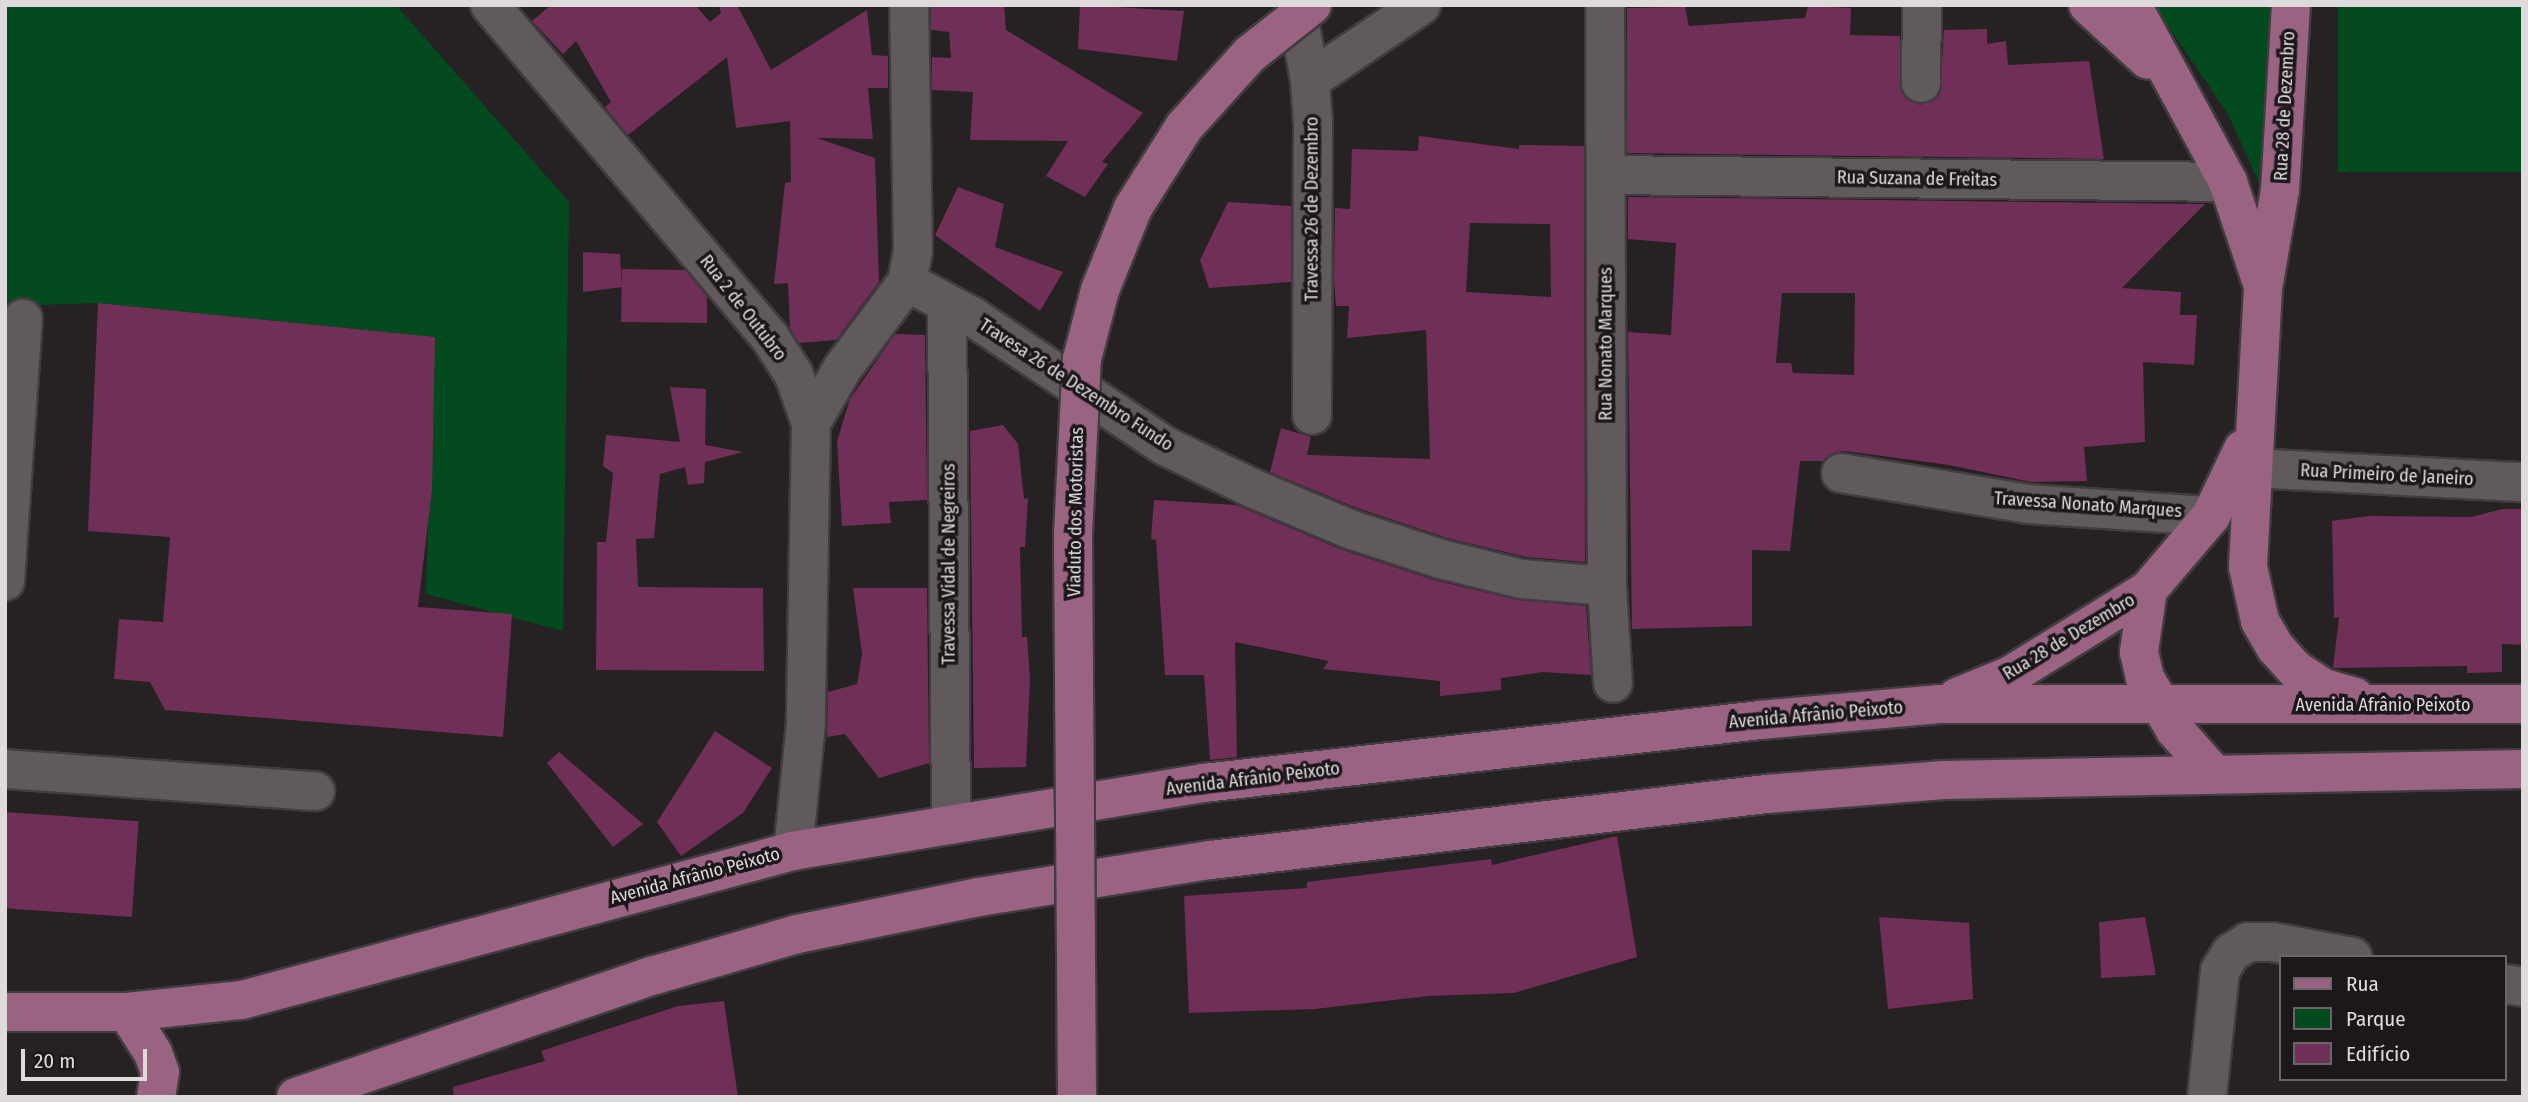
<!DOCTYPE html>
<html>
<head>
<meta charset="utf-8">
<style>
  body { margin:0 }
  #map { position:relative; width:2528px; height:1102px; overflow:hidden; background:#262123; font-family:"Fira Sans Condensed",sans-serif }
  div>[style] { position:absolute }
  .green>* { inset:0; background:#034b1e; transform-origin:0 0 }
  .building>* { inset:0; background:#702f56; transform-origin:0 0 }
  .roads { filter:drop-shadow(2px 0 #413c3f) drop-shadow(-2px 0 #413c3f) drop-shadow(0 2px #413c3f) drop-shadow(0 -2px #413c3f) }
  .minor>* { height:38px; margin:-19px; padding:0 19px; transform-origin:19px; border-radius:19px; background:#605a5d }
  .major>* { height:38px; margin:-19px; padding:0 19px; transform-origin:19px; border-radius:19px; background:#9b6382 }
  .bridges { filter:drop-shadow(2px 0 #413c3f) drop-shadow(-2px 0 #413c3f) drop-shadow(0 2px #413c3f) drop-shadow(0 -2px #413c3f) }
  .major-bridge>* { height:38px; margin:-19px; padding:0 19px; transform-origin:19px; border-radius:19px; background:#9b6382 }
  span { translate:-50% -50%; white-space:nowrap; text-align:center; line-height:1.15; -webkit-text-stroke:7px #1c171a; paint-order:stroke }
  .street-label { font-size:18px; color:#dfdbdd }
  .frame { position:absolute; inset:0; border:7px solid #dfdbdd; pointer-events:none }
  .legend { position:absolute; left:2279px; top:955px; width:228px; height:126px; box-sizing:border-box; background:#1c171a; border:2px solid #6a6568; margin:0; padding:9px 12px; list-style:none; font-size:21px; color:#dfdbdd }
  .legend li { display:flex; align-items:center; gap:14px; height:35px }
  .legend b { width:35px; border:2px solid #6a6568 }
  .scale { position:absolute; left:21px; top:1049px; width:126px; height:32px; box-sizing:border-box; border:4px solid #dfdbdd; border-top:0; padding-left:9px; font-size:21px; line-height:24px; white-space:nowrap; color:#dfdbdd; -webkit-text-stroke:5px #1c171a; paint-order:stroke }
</style>
</head>
<body>
<div id="map">
  <div class="green">
    <i style="clip-path:polygon(5px 5px,396px 5px,569px 202px,563px 631px,426px 594px,434px 337px,98px 303px,5px 306px)"></i>
    <i style="clip-path:polygon(2154px 5px,2272px 5px,2260px 185px,2229px 116px)"></i>
    <i style="left:2338px;top:5px;width:185px;height:167px"></i>
  </div>
  <div class="building">
    <i style="clip-path:polygon(551px 5px,695px 5px,710px 22px,721px 13px,719px 5px,737px 5px,771px 70px,867px 10px,872px 55px,888px 56px,888px 88px,868px 88px,873px 139px,817px 138px,875px 158px,879px 282px,836px 340px,799px 343px,790px 328px,788px 283px,774px 284px,785px 183px,791px 182px,790px 121px,736px 128px,727px 57px,628px 135px,605px 107px,611px 102px,576px 41px,563px 54px,532px 21px)"></i>
    <i style="clip-path:polygon(931px 5px,1004px 5px,1006px 30px,1143px 113px,1102px 162px,1108px 164px,1085px 197px,1046px 176px,1068px 141px,970px 140px,973px 92px,932px 90px,932px 57px,951px 58px,949px 32px,931px 30px)"></i>
    <i style="clip-path:polygon(1080px 5px,1184px 11px,1177px 61px,1078px 49px)"></i>
    <i style="clip-path:polygon(1808px 6px,1851px 8px,1850px 35px,1900px 36px,1902px 93px,1920px 105px,1940px 94px,1944px 30px,1987px 29px,1987px 44px,2006px 41px,2008px 65px,2089px 61px,2104px 159px,1627px 153px,1627px 8px,1685px 7px,1689px 26px,1805px 18px)"></i>
    <i style="clip-path:polygon(evenodd,1419px 136px,1519px 149px,1519px 145px,1584px 146px,1585px 562px,1526px 557px,1447px 538px,1357px 508px,1270px 472px,1281px 428px,1311px 437px,1307px 455px,1430px 459px,1426px 330px,1347px 338px,1349px 306px,1336px 306px,1334px 279px,1335px 208px,1350px 209px,1352px 149px,1418px 151px,1419px 136px,1470px 223px,1550px 224px,1551px 297px,1466px 292px,1470px 223px)"></i>
    <i style="clip-path:polygon(958px 187px,1004px 204px,995px 247px,1063px 272px,1040px 311px,935px 235px)"></i>
    <i style="clip-path:polygon(evenodd,1628px 197px,2205px 204px,2122px 288px,2181px 292px,2180px 315px,2197px 315px,2194px 365px,2143px 362px,2145px 442px,2084px 447px,2087px 481px,2031px 482px,1949px 465px,1845px 451px,1833px 453px,1823px 461px,1800px 461px,1790px 551px,1752px 550px,1752px 626px,1632px 629px,1628px 332px,1671px 335px,1676px 243px,1628px 239px,1628px 197px,1782px 293px,1855px 293px,1854px 375px,1793px 373px,1791px 363px,1776px 363px,1782px 293px)"></i>
    <i style="clip-path:polygon(1228px 202px,1291px 206px,1291px 282px,1209px 288px,1200px 260px)"></i>
    <i style="clip-path:polygon(583px 252px,620px 254px,622px 287px,583px 292px)"></i>
    <i style="clip-path:polygon(622px 269px,685px 270px,707px 297px,707px 323px,621px 322px)"></i>
    <i style="clip-path:polygon(98px 303px,435px 337px,432px 489px,418px 607px,512px 614px,503px 737px,165px 710px,150px 682px,114px 679px,119px 619px,163px 622px,170px 537px,88px 531px)"></i>
    <i style="clip-path:polygon(895px 334px,925px 335px,927px 500px,889px 502px,891px 523px,842px 526px,837px 441px,850px 399px)"></i>
    <i style="clip-path:polygon(670px 387px,706px 389px,705px 445px,743px 452px,705px 462px,704px 483px,688px 485px,685px 467px,660px 474px,654px 538px,636px 539px,638px 587px,763px 588px,764px 671px,596px 670px,597px 542px,606px 542px,613px 473px,603px 466px,606px 435px,680px 442px)"></i>
    <i style="clip-path:polygon(1003px 425px,1018px 444px,1024px 499px,1028px 498px,1025px 547px,1020px 547px,1022px 637px,1027px 637px,1030px 679px,1026px 767px,974px 768px,970px 431px)"></i>
    <i style="clip-path:polygon(1154px 500px,1236px 505px,1340px 549px,1434px 580px,1517px 600px,1586px 606px,1591px 675px,1543px 672px,1501px 678px,1501px 690px,1440px 696px,1440px 681px,1323px 669px,1329px 661px,1235px 642px,1237px 757px,1210px 760px,1204px 675px,1165px 675px,1156px 540px,1151px 539px)"></i>
    <i style="clip-path:polygon(2502px 509px,2523px 509px,2523px 645px,2502px 644px,2502px 672px,2467px 673px,2467px 666px,2333px 668px,2339px 617px,2334px 618px,2332px 521px,2368px 516px,2471px 517px)"></i>
    <i style="clip-path:polygon(853px 588px,927px 588px,929px 763px,879px 778px,845px 734px,827px 737px,828px 692px,857px 684px,862px 654px)"></i>
    <i style="clip-path:polygon(715px 731px,772px 768px,743px 813px,681px 856px,657px 822px)"></i>
    <i style="clip-path:polygon(559px 752px,643px 824px,613px 847px,547px 763px)"></i>
    <i style="left:5px;top:812px;width:134px;height:96px;rotate:4deg"></i>
    <i style="clip-path:polygon(1617px 836px,1637px 957px,1514px 993px,1428px 996px,1315px 1009px,1189px 1013px,1184px 896px,1307px 888px,1307px 882px,1491px 859px,1492px 865px)"></i>
    <i style="clip-path:polygon(1879px 917px,1969px 923px,1973px 999px,1888px 1009px)"></i>
    <i style="clip-path:polygon(2145px 917px,2156px 975px,2101px 978px,2099px 922px)"></i>
    <i style="clip-path:polygon(724px 1001px,738px 1097px,454px 1097px,453px 1087px,545px 1061px,541px 1051px,678px 1006px)"></i>
  </div>
  <div class="roads">
    <div class="minor">
      <i style="left:490px;top:5px;width:436px;rotate:49.9deg"></i>
      <i style="left:771px;top:339px;width:43px;rotate:57.4deg"></i>
      <i style="left:794px;top:375px;width:51px;rotate:70.5deg"></i>
      <i style="left:811px;top:423px;width:300px;rotate:91deg"></i>
      <i style="left:806px;top:723px;width:129px;rotate:95.8deg"></i>
      <i style="left:1296px;top:5px;width:76px;rotate:79.4deg"></i>
      <i style="left:1310px;top:80px;width:43px;rotate:86deg"></i>
      <i style="left:1313px;top:123px;width:292px;rotate:90.2deg"></i>
      <i style="left:1605px;top:5px;width:581px;rotate:89.8deg"></i>
      <i style="left:1607px;top:586px;width:97px;rotate:86.5deg"></i>
      <i style="left:1310px;top:80px;width:134px;rotate:-34deg"></i>
      <i style="left:1921px;top:83px;width:78px;rotate:-89.3deg"></i>
      <i style="left:1606px;top:175px;width:622px;rotate:0.64deg"></i>
      <i style="left:907px;top:282px;width:75px;rotate:27.9deg"></i>
      <i style="left:973px;top:317px;width:231px;rotate:33.9deg"></i>
      <i style="left:1165px;top:446px;width:97px;rotate:25.8deg"></i>
      <i style="left:1252px;top:488px;width:105px;rotate:22.9deg"></i>
      <i style="left:1349px;top:529px;width:97px;rotate:18.1deg"></i>
      <i style="left:1441px;top:559px;width:83px;rotate:13.9deg"></i>
      <i style="left:1522px;top:579px;width:85px;rotate:4.7deg"></i>
      <i style="left:947px;top:304px;width:521px;rotate:89.56deg"></i>
      <i style="left:811px;top:423px;width:62px;rotate:-60.1deg"></i>
      <i style="left:842px;top:369px;width:109px;rotate:-53.2deg"></i>
      <i style="left:907px;top:282px;width:31px;rotate:-79deg"></i>
      <i style="left:913px;top:252px;width:247px;rotate:-90.9deg"></i>
      <i style="left:2252px;top:468px;width:271px;rotate:3deg"></i>
      <i style="left:1841px;top:473px;width:190px;rotate:9.4deg"></i>
      <i style="left:2028px;top:504px;width:183px;rotate:3.8deg"></i>
      <i style="left:5px;top:581px;width:263px;rotate:-86.1deg"></i>
      <i style="left:5px;top:769px;width:311px;rotate:4.1deg"></i>
      <i style="left:2505px;top:984px;width:18px;rotate:9deg"></i>
      <i style="left:2207px;top:1097px;width:127px;rotate:-84.1deg"></i>
      <i style="left:2220px;top:971px;width:21px;rotate:-59deg"></i>
      <i style="left:2231px;top:953px;width:20px;rotate:-33deg"></i>
      <i style="left:2248px;top:942px;width:24px"></i>
      <i style="left:2272px;top:942px;width:82px;rotate:10.5deg"></i>
    </div>
    <div class="major">
      <i style="left:2088px;top:5px;width:81px;rotate:42.5deg"></i>
      <i style="left:2132px;top:5px;width:201px;rotate:61.5deg"></i>
      <i style="left:2228px;top:182px;width:103px;rotate:71.4deg"></i>
      <i style="left:2291px;top:5px;width:185px;rotate:93.4deg"></i>
      <i style="left:2280px;top:190px;width:99px;rotate:99.8deg"></i>
      <i style="left:2263px;top:288px;width:279px;rotate:93.1deg"></i>
      <i style="left:2248px;top:567px;width:55px;rotate:77.5deg"></i>
      <i style="left:2260px;top:621px;width:30px;rotate:60deg"></i>
      <i style="left:2275px;top:647px;width:31px;rotate:48deg"></i>
      <i style="left:2296px;top:670px;width:33px;rotate:33deg"></i>
      <i style="left:2324px;top:688px;width:32px;rotate:16deg"></i>
      <i style="left:2148px;top:590px;width:63px;rotate:98.3deg"></i>
      <i style="left:2139px;top:652px;width:27px;rotate:77deg"></i>
      <i style="left:2145px;top:678px;width:60px;rotate:60deg"></i>
      <i style="left:2175px;top:730px;width:57px;rotate:48.5deg"></i>
      <i style="left:1957px;top:697px;width:58px;rotate:-22.2deg"></i>
      <i style="left:2011px;top:675px;width:161px;rotate:-31.8deg"></i>
      <i style="left:2148px;top:590px;width:97px;rotate:-49.6deg"></i>
      <i style="left:2211px;top:516px;width:74px;rotate:-64.5deg"></i>
      <i style="left:5px;top:1012px;width:122px"></i>
      <i style="left:127px;top:1012px;width:116px;rotate:-6deg"></i>
      <i style="left:242px;top:1000px;width:571px;rotate:-15.13deg"></i>
      <i style="left:793px;top:851px;width:417px;rotate:-9.4deg"></i>
      <i style="left:1204px;top:783px;width:560px;rotate:-6.46deg"></i>
      <i style="left:1760px;top:720px;width:180px;rotate:-5.1deg"></i>
      <i style="left:1939px;top:704px;width:584px"></i>
      <i style="left:127px;top:1012px;width:49px;rotate:57.6deg"></i>
      <i style="left:153px;top:1053px;width:20px;rotate:70deg"></i>
      <i style="left:160px;top:1072px;width:25px;rotate:99deg"></i>
      <i style="left:296px;top:1097px;width:379px;rotate:-18.8deg"></i>
      <i style="left:655px;top:975px;width:148px;rotate:-16.1deg"></i>
      <i style="left:797px;top:934px;width:186px;rotate:-11.5deg"></i>
      <i style="left:979px;top:897px;width:235px;rotate:-9.1deg"></i>
      <i style="left:1211px;top:860px;width:559px;rotate:-6.78deg"></i>
      <i style="left:1766px;top:794px;width:178px;rotate:-4.5deg"></i>
      <i style="left:1943px;top:780px;width:580px;rotate:-1.09deg"></i>
    </div>
  </div>
  <div class="bridges">
    <div class="major-bridge">
      <i style="left:1077px;top:1097px;width:563px;rotate:-90.41deg"></i>
      <i style="left:1073px;top:534px;width:175px;rotate:-87.1deg"></i>
      <i style="left:1082px;top:359px;width:71px;rotate:-75.4deg"></i>
      <i style="left:1100px;top:290px;width:88px;rotate:-68.1deg"></i>
      <i style="left:1133px;top:208px;width:96px;rotate:-57.8deg"></i>
      <i style="left:1184px;top:127px;width:98px;rotate:-47.9deg"></i>
      <i style="left:1250px;top:54px;width:79px;rotate:-38.3deg"></i>
    </div>
  </div>
  <div class="street-label">
    <span style="left:2285px;top:106px;rotate:-87deg">Rua 28 de Dezembro</span>
    <span style="left:1917px;top:179px;rotate:1deg">Rua Suzana de Freitas</span>
    <span style="left:1312px;top:209px;rotate:-90deg">Travessa 26 de Dezembro</span>
    <span style="left:743px;top:308px;rotate:52deg">Rua 2 de Outubro</span>
    <span style="left:1606px;top:344px;rotate:-90deg">Rua Nonato Marques</span>
    <span style="left:1076px;top:385px;rotate:33deg">Travesa 26 de Dezembro Fundo</span>
    <span style="left:2387px;top:475px;rotate:3deg">Rua Primeiro de Janeiro</span>
    <span style="left:2088px;top:505px;rotate:4deg">Travessa Nonato Marques</span>
    <span style="left:1076px;top:512px;rotate:-89deg">Viaduto dos Motoristas</span>
    <span style="left:949px;top:564px;rotate:-90deg">Travessa Vidal de Negreiros</span>
    <span style="left:2069px;top:637px;rotate:-31deg">Rua 28 de Dezembro</span>
    <span style="left:2383px;top:705px">Avenida Afrânio Peixoto</span>
    <span style="left:1816px;top:715px;rotate:-5deg">Avenida Afrânio Peixoto</span>
    <span style="left:1253px;top:779px;rotate:-7deg">Avenida Afrânio Peixoto</span>
    <span style="left:695px;top:876px;rotate:-15deg">Avenida Afrânio Peixoto</span>
  </div>
  <div class="frame"></div>
  <ul class="legend">
  <li><b style="height:9px;background:#9b6382"></b>Rua</li>
  <li><b style="height:19px;background:#034b1e"></b>Parque</li>
  <li><b style="height:19px;background:#702f56"></b>Edifício</li>
  </ul>
  <div class="scale">20 m</div>
</div>
</body>
</html>
